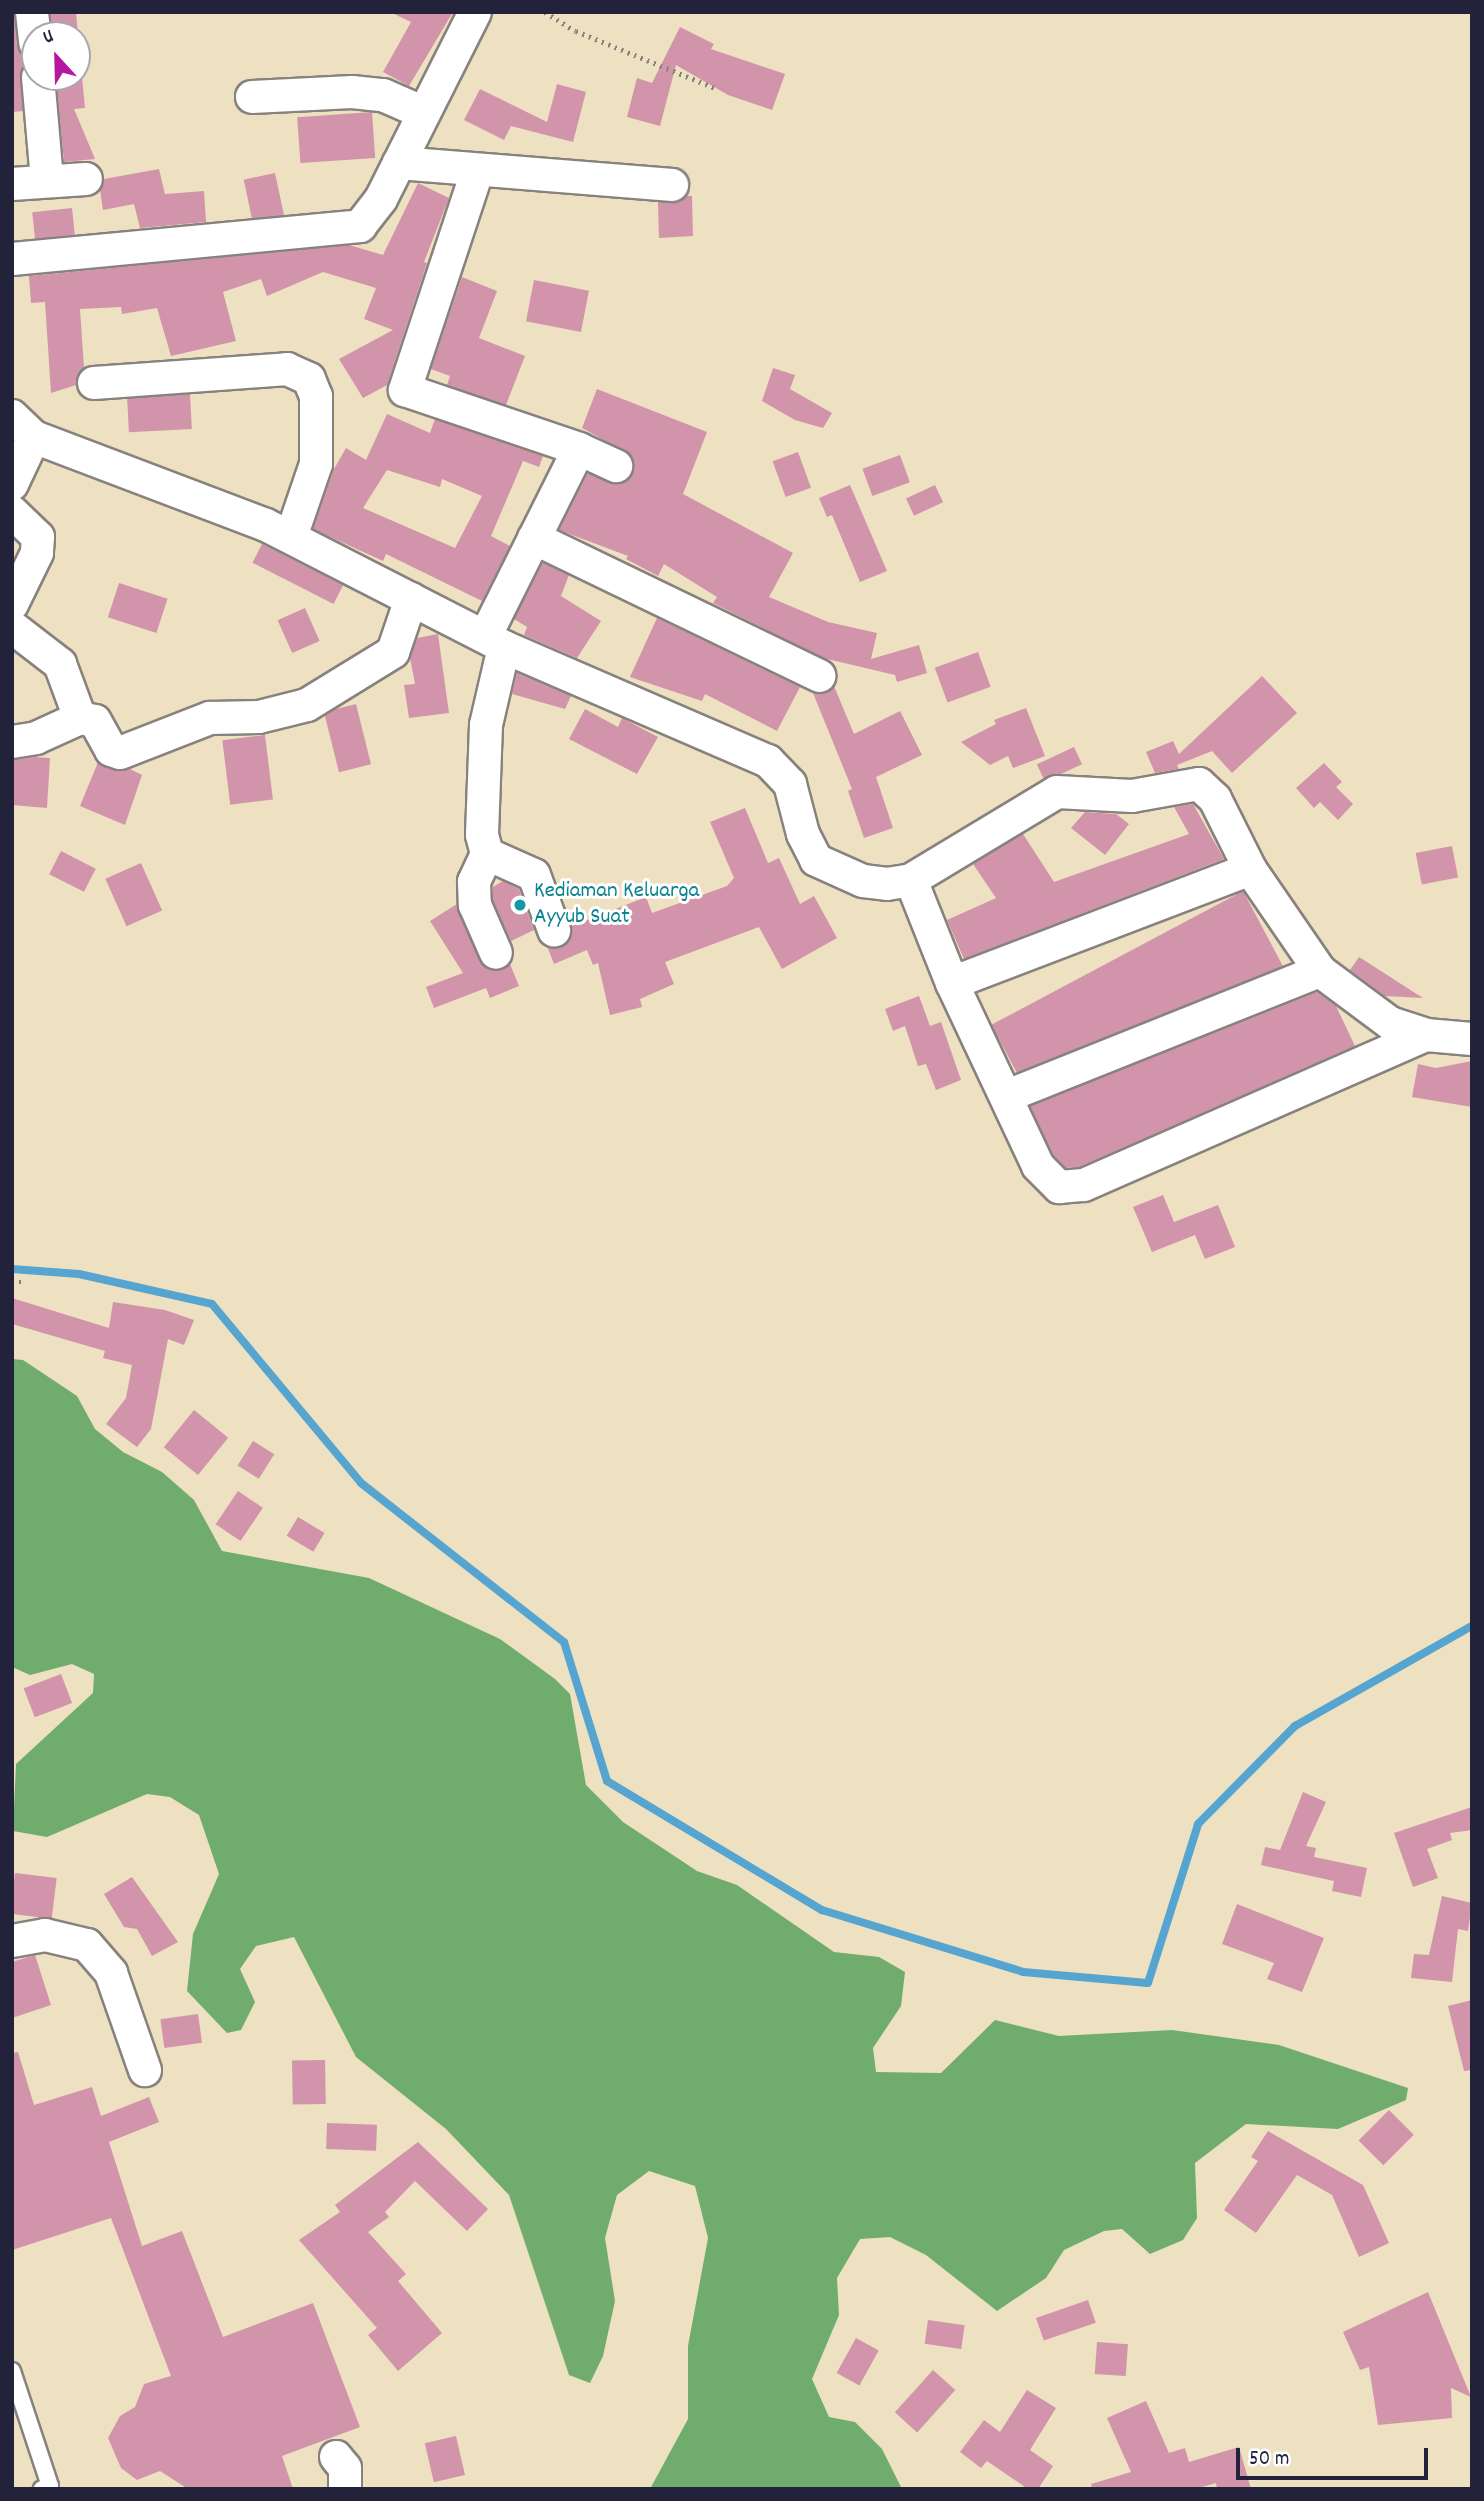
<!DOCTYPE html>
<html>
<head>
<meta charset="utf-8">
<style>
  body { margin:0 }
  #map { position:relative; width:1484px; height:2501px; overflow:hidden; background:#ede1c1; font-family:Dekko,sans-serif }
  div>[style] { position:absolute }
  .forest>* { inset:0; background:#6fac6d }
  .stream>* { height:8px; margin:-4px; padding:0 4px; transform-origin:4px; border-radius:4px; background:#56a5d0 }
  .building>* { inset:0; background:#d294aa; transform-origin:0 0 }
  .path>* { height:4.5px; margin-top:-2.25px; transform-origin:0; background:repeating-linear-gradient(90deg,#88827e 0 2px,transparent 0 7px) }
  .roads { filter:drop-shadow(2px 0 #88827e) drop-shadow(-2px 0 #88827e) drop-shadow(0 2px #88827e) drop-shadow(0 -2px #88827e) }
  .lane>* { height:16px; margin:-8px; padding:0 8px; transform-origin:8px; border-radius:8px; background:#fff }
  .street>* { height:32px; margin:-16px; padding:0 16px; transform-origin:16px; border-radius:16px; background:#fff }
  .dots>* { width:19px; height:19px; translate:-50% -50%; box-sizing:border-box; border:4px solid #fff; border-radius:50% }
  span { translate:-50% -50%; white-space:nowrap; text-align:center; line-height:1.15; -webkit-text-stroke:6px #fff; paint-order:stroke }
  .culture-label { font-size:23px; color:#0d838f }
  .left { translate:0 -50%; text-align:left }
  .frame { position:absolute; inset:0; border:14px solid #22223b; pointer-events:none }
  .north { position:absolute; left:21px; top:21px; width:70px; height:70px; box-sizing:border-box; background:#fff; border:2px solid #a7a7b1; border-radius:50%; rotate:338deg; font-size:19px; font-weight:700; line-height:28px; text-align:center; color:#22223b }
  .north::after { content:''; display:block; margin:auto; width:24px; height:32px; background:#b5179e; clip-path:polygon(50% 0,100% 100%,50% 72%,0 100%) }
  .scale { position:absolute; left:1236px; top:2448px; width:192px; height:32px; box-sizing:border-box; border:4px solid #22223b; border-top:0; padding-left:9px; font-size:21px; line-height:24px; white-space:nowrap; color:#22223b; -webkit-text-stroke:5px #fff; paint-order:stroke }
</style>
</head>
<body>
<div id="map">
  <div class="forest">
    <i style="clip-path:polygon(12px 1359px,23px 1360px,77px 1396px,95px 1429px,123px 1452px,162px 1472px,194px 1500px,222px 1551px,369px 1578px,500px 1639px,555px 1679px,570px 1694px,586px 1785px,623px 1822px,697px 1871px,737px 1885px,834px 1952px,879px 1957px,905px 1972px,901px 2006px,873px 2048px,876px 2072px,941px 2073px,995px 2020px,1059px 2036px,1172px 2030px,1279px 2045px,1408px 2088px,1406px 2100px,1338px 2129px,1246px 2124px,1195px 2163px,1197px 2218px,1183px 2240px,1150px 2254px,1122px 2229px,1104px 2231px,1064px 2250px,1046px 2278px,997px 2311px,926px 2255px,890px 2237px,860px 2239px,837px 2278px,839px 2315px,812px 2379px,829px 2417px,855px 2422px,882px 2449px,902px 2489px,650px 2489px,688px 2419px,688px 2346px,708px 2238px,695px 2186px,649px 2171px,617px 2195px,605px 2238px,615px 2301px,603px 2356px,590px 2383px,569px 2375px,509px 2195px,446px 2129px,356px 2057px,294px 1937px,256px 1946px,240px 1969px,255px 2002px,241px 2030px,227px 2033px,187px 1991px,193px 1934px,219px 1874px,199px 1815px,170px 1797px,147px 1794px,47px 1837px,13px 1831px,16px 1764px,93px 1693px,94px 1674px,72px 1664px,30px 1675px,12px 1667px)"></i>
  </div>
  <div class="stream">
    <i style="left:12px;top:1269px;width:67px;rotate:4.3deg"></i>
    <i style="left:79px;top:1274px;width:136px;rotate:12.7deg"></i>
    <i style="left:212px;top:1304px;width:233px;rotate:50.2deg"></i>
    <i style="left:361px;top:1483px;width:258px;rotate:38.1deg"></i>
    <i style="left:564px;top:1642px;width:145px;rotate:72.8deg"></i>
    <i style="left:607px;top:1781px;width:251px;rotate:31deg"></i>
    <i style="left:822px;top:1910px;width:210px;rotate:17.1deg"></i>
    <i style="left:1023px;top:1972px;width:125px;rotate:5deg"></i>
    <i style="left:1148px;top:1983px;width:167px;rotate:-72.5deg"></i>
    <i style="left:1198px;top:1824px;width:138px;rotate:-45.3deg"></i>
    <i style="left:1295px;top:1726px;width:203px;rotate:-29.5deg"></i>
  </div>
  <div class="building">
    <i style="clip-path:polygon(14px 12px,17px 45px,31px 60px,20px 78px,23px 111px,12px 112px)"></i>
    <i style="clip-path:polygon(50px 12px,76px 12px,78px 35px,53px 35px)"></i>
    <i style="clip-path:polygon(390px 12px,453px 12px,409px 86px,383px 72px,411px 22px)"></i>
    <i style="clip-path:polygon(680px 27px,714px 44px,711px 49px,785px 74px,772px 110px,728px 95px,676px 65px,660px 126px,627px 117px,637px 78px,652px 83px)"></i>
    <i style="clip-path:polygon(56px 77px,82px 77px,85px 108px,74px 109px,95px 159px,64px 162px)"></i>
    <i style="clip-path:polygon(557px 84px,586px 92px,573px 142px,511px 126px,504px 140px,464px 120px,480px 89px,547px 122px)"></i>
    <i style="left:372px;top:112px;width:46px;height:75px;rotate:86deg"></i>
    <i style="clip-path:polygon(159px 169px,165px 194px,204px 191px,206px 222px,140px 228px,134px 204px,103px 210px,100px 190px,104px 179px)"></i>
    <i style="left:275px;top:173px;width:43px;height:32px;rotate:78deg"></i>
    <i style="clip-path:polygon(418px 183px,449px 198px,424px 262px,427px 263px,387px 385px,363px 398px,339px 359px,393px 330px,364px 319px,376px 288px,323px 272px,267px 296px,261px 279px,223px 292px,236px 341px,171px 356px,157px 308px,122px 314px,121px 307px,80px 309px,84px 368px,76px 385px,51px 393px,45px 302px,31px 303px,29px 276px,349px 245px,383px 255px)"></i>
    <i style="clip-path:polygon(686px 196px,692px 196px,693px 236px,659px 238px,658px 202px,679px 202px)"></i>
    <i style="left:72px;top:208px;width:27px;height:40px;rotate:84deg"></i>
    <i style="clip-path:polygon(462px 277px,497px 291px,479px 338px,525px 356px,506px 405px,447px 385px,450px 376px,431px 369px)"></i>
    <i style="left:534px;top:280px;width:56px;height:42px;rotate:11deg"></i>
    <i style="clip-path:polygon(773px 368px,795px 375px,790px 389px,832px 413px,823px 428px,795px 420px,762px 401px)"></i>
    <i style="clip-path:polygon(597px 389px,707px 432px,683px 494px,793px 553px,769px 597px,828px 622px,877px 633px,871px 659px,919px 645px,927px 673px,897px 682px,895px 675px,823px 658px,713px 603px,717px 597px,664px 564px,658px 576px,626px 559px,628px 556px,559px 530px,588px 473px,617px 484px,633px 473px,631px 455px,582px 428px)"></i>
    <i style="left:190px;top:394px;width:35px;height:63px;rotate:87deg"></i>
    <i style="clip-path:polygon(evenodd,387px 414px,430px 433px,435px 419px,543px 456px,539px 467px,523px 461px,491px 536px,510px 546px,482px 601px,386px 554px,383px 561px,313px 529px,334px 469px,346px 448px,366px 460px,387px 414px,387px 470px,440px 487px,442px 479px,482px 496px,455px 548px,363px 508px,387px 470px)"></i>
    <i style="left:798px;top:452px;width:38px;height:27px;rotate:70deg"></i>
    <i style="left:900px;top:455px;width:29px;height:40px;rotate:70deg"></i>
    <i style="clip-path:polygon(850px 485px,887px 571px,860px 582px,832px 515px,827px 517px,819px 498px)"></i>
    <i style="left:935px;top:485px;width:19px;height:32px;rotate:65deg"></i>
    <i style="left:262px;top:544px;width:91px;height:21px;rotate:27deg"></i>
    <i style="clip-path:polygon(543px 563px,569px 575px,561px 596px,601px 621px,577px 658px,524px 635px,527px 627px,514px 619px)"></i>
    <i style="left:119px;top:583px;width:51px;height:36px;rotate:18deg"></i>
    <i style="left:305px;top:608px;width:36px;height:30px;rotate:66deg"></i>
    <i style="clip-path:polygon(657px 618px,800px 687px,777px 731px,705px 694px,702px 701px,630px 677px)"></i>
    <i style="clip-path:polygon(438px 634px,449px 713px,409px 718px,404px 685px,415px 684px,410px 658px,417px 638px)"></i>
    <i style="left:978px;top:652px;width:37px;height:46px;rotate:70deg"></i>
    <i style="clip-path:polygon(517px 673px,571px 696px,565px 709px,512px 694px)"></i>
    <i style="clip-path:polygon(1262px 676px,1297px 713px,1232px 773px,1212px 751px,1177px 765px,1179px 769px,1155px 773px,1146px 752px,1173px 741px,1179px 754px)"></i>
    <i style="clip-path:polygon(834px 686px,854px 734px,900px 711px,922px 755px,876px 777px,893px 828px,864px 838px,848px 791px,852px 789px,813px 693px,821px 694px)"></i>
    <i style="left:356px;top:704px;width:62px;height:33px;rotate:76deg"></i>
    <i style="clip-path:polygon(1026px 708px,1045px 756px,1013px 768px,1008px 756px,990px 765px,961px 742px,996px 724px,994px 720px)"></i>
    <i style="clip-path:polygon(585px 709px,618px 727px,622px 718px,658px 737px,637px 774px,569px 739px)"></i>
    <i style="left:265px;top:735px;width:65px;height:43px;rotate:83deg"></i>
    <i style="left:1074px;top:747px;width:19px;height:41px;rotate:65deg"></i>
    <i style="clip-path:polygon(35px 757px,50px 758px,47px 808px,12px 805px,12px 760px)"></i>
    <i style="clip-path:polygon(98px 762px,114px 770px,130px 769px,142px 775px,125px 825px,80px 806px)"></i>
    <i style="clip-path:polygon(1324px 763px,1342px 782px,1336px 787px,1353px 804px,1338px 820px,1320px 802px,1314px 808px,1296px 788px)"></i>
    <i style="clip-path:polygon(1193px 804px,1224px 859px,964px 959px,947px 920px,996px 898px,973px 864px,1023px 834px,1054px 882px,1189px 834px,1174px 807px)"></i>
    <i style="clip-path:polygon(745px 808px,768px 863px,779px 858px,800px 904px,814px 896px,837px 938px,782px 969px,759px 927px,665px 962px,674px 984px,640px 999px,642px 1007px,610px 1015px,598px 963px,593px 965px,587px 950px,554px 964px,547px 946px,568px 942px,572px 926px,646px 897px,652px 913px,727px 886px,734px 878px,710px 822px)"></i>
    <i style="clip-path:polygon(1085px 812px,1116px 814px,1129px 824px,1105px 855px,1071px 828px)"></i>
    <i style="left:1452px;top:846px;width:32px;height:37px;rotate:79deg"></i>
    <i style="left:61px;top:851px;width:39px;height:26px;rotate:27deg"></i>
    <i style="left:141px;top:863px;width:52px;height:39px;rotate:66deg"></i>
    <i style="clip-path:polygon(503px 881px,519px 889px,534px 930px,511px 941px,493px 901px,493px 887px)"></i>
    <i style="left:1243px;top:891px;width:85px;height:285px;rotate:62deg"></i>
    <i style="clip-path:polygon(457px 904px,480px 961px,495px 971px,510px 964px,519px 986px,490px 998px,486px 988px,434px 1008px,426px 987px,463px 973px,430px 921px)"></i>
    <i style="clip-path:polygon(1359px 957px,1423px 998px,1385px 996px,1350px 970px)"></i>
    <i style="clip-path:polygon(1317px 992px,1336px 1006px,1355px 1046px,1079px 1167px,1066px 1168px,1053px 1155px,1030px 1106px)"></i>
    <i style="clip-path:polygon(919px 996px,930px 1026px,941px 1022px,961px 1080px,936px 1090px,926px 1064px,918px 1066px,905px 1026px,893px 1031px,885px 1009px)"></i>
    <i style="clip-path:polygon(1472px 1061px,1472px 1107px,1412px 1097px,1418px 1064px,1436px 1068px)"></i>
    <i style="clip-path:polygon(1163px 1195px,1174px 1222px,1218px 1205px,1235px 1247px,1205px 1259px,1195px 1235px,1152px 1252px,1133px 1207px)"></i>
    <i style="clip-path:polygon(12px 1298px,109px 1328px,113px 1302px,165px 1310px,194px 1320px,184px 1345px,168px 1339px,151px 1429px,137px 1447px,106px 1424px,126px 1398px,132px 1365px,103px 1358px,105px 1351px,12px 1324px)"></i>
    <i style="left:194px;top:1410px;width:44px;height:48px;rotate:39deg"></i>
    <i style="left:253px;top:1441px;width:25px;height:29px;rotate:32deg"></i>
    <i style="left:238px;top:1491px;width:30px;height:40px;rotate:34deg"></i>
    <i style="left:298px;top:1517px;width:31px;height:22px;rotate:31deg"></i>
    <i style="left:61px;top:1674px;width:31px;height:40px;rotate:69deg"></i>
    <i style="clip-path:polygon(1303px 1792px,1326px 1802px,1306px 1846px,1316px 1848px,1314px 1857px,1367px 1868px,1361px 1897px,1332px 1891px,1334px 1881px,1261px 1865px,1265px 1847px,1280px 1850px)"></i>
    <i style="clip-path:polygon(1472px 1807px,1472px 1830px,1450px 1833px,1452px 1840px,1427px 1849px,1438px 1878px,1413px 1887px,1394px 1833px)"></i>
    <i style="left:15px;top:1873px;width:42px;height:41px;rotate:7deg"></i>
    <i style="clip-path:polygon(132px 1877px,178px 1942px,152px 1956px,137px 1929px,124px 1927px,104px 1894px)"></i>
    <i style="clip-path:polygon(1442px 1896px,1472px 1903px,1468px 1931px,1458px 1929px,1452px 1982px,1411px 1978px,1414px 1954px,1429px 1955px)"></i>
    <i style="clip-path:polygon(1237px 1904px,1324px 1938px,1302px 1992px,1267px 1979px,1274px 1963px,1222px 1944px)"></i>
    <i style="clip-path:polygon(35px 1955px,51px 2005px,12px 2018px,12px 1962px)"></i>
    <i style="clip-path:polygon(1472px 2000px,1472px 2070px,1464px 2071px,1448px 2006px)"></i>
    <i style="left:198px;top:2014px;width:29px;height:38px;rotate:82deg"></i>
    <i style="clip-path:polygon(18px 2052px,34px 2105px,92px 2087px,101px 2116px,149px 2097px,159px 2122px,109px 2142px,142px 2246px,182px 2231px,223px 2337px,313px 2303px,360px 2427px,282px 2456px,293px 2489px,188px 2489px,160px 2471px,137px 2480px,121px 2468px,108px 2438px,120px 2416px,135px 2407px,144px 2384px,171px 2376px,111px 2218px,12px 2250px,12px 2053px)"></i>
    <i style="left:325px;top:2060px;width:44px;height:33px;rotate:89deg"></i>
    <i style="left:1389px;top:2110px;width:35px;height:43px;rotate:45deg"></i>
    <i style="left:327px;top:2123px;width:50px;height:26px;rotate:2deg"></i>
    <i style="clip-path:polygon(1268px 2131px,1363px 2185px,1389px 2243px,1359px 2257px,1332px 2195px,1297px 2175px,1256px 2233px,1224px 2210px,1258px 2161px,1251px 2157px)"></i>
    <i style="clip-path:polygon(418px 2142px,488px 2209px,467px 2231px,415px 2181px,385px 2212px,389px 2217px,368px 2232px,406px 2274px,398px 2281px,442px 2333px,398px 2371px,368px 2335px,377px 2328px,299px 2240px,340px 2212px,335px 2205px)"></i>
    <i style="clip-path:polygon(1428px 2292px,1471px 2397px,1451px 2388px,1452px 2418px,1378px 2425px,1369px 2367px,1360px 2370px,1343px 2332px)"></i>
    <i style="left:1088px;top:2300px;width:24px;height:55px;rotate:71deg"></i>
    <i style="left:928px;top:2320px;width:37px;height:24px;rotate:8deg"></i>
    <i style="left:856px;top:2338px;width:26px;height:40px;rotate:29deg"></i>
    <i style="left:1097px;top:2342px;width:31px;height:32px;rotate:4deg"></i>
    <i style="left:933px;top:2370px;width:30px;height:57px;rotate:42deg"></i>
    <i style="clip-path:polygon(1027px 2390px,1056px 2408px,1030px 2450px,1053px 2466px,1038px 2489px,1028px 2489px,987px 2461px,981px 2468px,960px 2452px,984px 2420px,1000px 2432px)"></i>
    <i style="clip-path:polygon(1146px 2401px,1169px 2453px,1185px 2448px,1189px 2462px,1239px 2447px,1251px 2489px,1217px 2489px,1216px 2483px,1195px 2489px,1092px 2489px,1091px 2484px,1131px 2472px,1107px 2418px)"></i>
    <i style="left:456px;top:2436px;width:40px;height:32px;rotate:77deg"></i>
  </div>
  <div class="path">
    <i style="left:545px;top:12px;width:36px;rotate:32deg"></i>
    <i style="left:576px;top:31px;width:150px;rotate:22.3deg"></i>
    <i style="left:12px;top:1282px;width:10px"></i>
  </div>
  <div class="roads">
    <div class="lane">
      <i style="left:12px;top:2371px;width:121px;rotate:71.7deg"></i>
      <i style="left:50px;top:2486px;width:9px;rotate:159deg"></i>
    </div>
    <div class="street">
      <i style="left:32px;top:12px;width:31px;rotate:84deg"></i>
      <i style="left:38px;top:77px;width:103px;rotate:85deg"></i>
      <i style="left:252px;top:97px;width:100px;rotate:-2.9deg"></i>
      <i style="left:352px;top:92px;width:31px;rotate:6deg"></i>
      <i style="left:383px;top:95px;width:43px;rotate:23.6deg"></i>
      <i style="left:399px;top:163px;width:274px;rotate:4.6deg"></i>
      <i style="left:477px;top:172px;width:230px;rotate:108.3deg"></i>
      <i style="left:405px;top:390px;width:184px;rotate:18.7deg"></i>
      <i style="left:579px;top:449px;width:210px;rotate:116.6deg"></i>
      <i style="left:12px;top:184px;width:74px;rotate:-3.9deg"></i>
      <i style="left:12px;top:259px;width:350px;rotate:-5.4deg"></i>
      <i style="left:360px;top:226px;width:34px;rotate:-52deg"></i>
      <i style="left:381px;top:199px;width:209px;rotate:-63.3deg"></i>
      <i style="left:94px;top:383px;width:194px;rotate:-4.1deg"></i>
      <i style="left:287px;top:369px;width:24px;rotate:24deg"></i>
      <i style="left:309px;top:379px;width:18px;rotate:68deg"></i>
      <i style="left:316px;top:396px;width:68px;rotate:90deg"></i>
      <i style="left:316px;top:464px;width:77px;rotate:108.9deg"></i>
      <i style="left:12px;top:416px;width:30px;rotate:44deg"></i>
      <i style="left:34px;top:437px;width:248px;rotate:20.8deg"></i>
      <i style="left:266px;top:525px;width:267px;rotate:27.1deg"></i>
      <i style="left:504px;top:647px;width:288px;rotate:23.4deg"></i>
      <i style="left:768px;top:761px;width:32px;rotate:46deg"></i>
      <i style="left:790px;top:784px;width:52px;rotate:75.4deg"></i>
      <i style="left:803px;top:834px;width:29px;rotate:63deg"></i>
      <i style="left:816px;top:860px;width:51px;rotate:24.1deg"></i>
      <i style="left:863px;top:881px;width:24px;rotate:7deg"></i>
      <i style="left:887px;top:884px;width:24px;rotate:-9deg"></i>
      <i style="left:911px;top:880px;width:170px;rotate:-31.1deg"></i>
      <i style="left:1057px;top:792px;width:75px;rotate:3.1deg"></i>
      <i style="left:1132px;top:796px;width:68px;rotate:-10.2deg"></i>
      <i style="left:1199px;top:784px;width:22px;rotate:43deg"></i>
      <i style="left:1215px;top:799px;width:78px;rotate:63.4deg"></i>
      <i style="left:1250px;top:869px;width:124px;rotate:55.5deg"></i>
      <i style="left:1320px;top:971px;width:87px;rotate:36.6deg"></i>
      <i style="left:1390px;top:1023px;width:38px;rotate:18deg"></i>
      <i style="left:1426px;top:1035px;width:46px;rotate:5deg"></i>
      <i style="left:579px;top:449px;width:41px;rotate:24.7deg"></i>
      <i style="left:12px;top:484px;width:52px;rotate:-64.9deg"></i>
      <i style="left:12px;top:512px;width:36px;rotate:44deg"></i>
      <i style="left:38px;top:537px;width:16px;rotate:94deg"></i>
      <i style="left:37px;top:553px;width:57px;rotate:116.1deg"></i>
      <i style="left:534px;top:538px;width:317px;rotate:25.8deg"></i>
      <i style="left:12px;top:627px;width:61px;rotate:37.6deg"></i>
      <i style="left:60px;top:664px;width:58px;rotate:69.7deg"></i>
      <i style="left:504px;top:647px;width:80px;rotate:103deg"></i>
      <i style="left:486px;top:725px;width:110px;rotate:92.1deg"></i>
      <i style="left:482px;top:835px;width:20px;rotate:75deg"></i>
      <i style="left:487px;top:854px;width:51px;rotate:24.1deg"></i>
      <i style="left:534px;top:875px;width:59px;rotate:70deg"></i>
      <i style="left:12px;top:742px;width:24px;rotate:-9deg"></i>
      <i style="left:36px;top:738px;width:48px;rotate:-24.4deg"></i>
      <i style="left:80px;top:718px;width:15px;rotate:11deg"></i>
      <i style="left:95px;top:721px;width:33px;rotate:61deg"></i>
      <i style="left:111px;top:750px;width:9px;rotate:18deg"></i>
      <i style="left:120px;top:753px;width:97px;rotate:-21.3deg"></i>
      <i style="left:210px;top:718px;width:49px;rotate:-1.2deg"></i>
      <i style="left:259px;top:717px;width:49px;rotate:-14deg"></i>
      <i style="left:307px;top:705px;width:101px;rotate:-31.6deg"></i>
      <i style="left:393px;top:652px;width:56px;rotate:-71.2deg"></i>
      <i style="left:487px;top:854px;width:31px;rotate:115deg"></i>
      <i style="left:474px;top:882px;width:23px;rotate:88deg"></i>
      <i style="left:475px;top:905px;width:52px;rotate:66.4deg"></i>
      <i style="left:911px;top:880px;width:111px;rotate:68.3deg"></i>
      <i style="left:952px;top:983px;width:202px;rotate:64.8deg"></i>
      <i style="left:1038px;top:1166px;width:30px;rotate:45deg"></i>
      <i style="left:1059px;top:1187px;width:25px;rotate:-5deg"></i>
      <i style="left:1084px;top:1185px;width:373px;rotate:-23.7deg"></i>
      <i style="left:952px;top:983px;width:319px;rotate:-20.9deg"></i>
      <i style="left:1007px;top:1096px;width:337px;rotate:-21.8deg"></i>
      <i style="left:12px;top:1941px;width:34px;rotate:-10deg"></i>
      <i style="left:45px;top:1935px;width:43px;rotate:13.4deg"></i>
      <i style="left:87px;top:1945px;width:37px;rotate:49deg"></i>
      <i style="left:111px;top:1973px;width:103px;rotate:70.7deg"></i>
      <i style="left:336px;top:2457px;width:14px;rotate:51deg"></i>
      <i style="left:345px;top:2468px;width:21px;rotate:90deg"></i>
    </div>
  </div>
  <div class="dots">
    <i style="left:520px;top:905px;background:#0f9aa8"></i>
  </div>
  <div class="culture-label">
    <span class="left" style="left:534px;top:905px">Kediaman Keluarga<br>Ayyub Suat</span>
  </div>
  <div class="frame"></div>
  <div class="north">U</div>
  <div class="scale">50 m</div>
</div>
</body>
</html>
